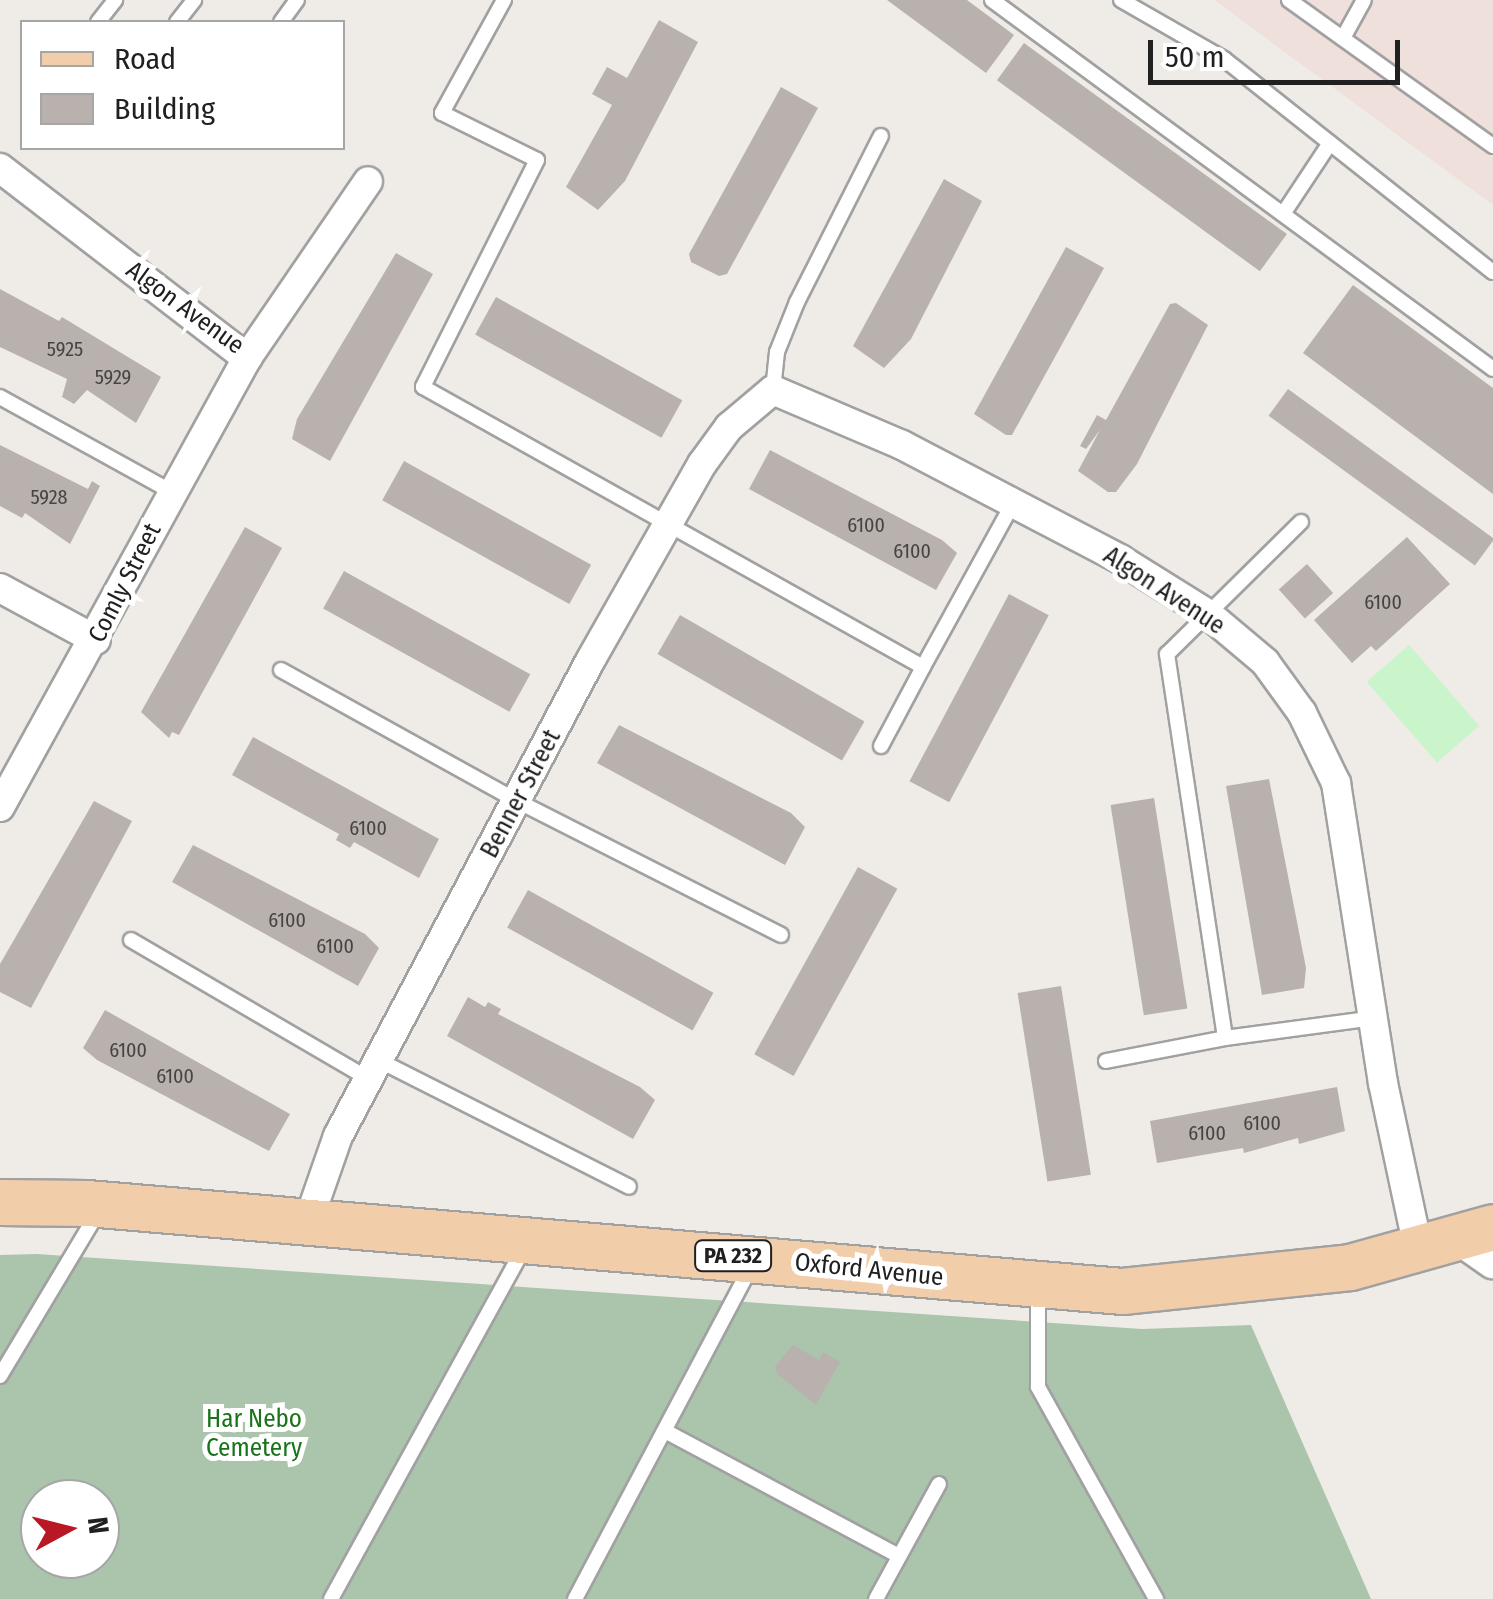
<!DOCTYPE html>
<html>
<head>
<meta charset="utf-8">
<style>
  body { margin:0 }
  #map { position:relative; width:1493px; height:1599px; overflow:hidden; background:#efece7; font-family:"Fira Sans Condensed",sans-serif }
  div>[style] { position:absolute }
  .military>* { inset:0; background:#efe0dc }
  .cemetery>* { inset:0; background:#abc5ad }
  .park>* { inset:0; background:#caf4ca; transform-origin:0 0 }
  .building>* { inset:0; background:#b8b1ad; transform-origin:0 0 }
  .roads { filter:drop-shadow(2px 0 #a1a1a1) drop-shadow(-2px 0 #a1a1a1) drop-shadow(0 2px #a1a1a1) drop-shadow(0 -2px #a1a1a1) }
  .service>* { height:14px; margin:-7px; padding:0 7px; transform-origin:7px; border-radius:7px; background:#fff }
  .minor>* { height:28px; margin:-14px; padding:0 14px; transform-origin:14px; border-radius:14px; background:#fff }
  .tertiary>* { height:35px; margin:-17.5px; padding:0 17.5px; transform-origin:17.5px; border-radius:17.5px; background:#fff }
  .primary>* { height:45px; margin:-22.5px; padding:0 22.5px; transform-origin:22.5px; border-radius:22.5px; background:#f2cdaa }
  span { translate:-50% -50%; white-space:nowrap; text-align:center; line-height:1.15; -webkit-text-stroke:10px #fff; paint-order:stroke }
  .number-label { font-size:20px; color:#464443 }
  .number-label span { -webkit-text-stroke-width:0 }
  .shield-label span { padding:2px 8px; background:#fff; border:2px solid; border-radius:8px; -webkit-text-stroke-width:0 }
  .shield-label { font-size:22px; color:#202020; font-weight:700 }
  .street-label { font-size:25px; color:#202020 }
  .park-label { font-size:25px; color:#197319 }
  .legend { position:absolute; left:20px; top:20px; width:325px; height:130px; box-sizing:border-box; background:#fff; border:2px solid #a6a6a6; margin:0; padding:12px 18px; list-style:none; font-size:30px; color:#202020 }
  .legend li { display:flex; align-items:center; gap:20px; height:50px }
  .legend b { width:50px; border:2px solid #a6a6a6 }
  .north { position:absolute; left:20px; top:1479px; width:100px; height:100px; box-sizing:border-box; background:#fff; border:2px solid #a6a6a6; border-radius:50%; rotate:83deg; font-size:28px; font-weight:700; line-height:40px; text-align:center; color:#202020 }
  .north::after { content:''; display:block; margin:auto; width:35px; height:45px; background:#b81723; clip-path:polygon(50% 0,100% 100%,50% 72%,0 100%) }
  .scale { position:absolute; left:1148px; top:40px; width:252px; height:45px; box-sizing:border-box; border:5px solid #202020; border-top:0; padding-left:12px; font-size:30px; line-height:35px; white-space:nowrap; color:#202020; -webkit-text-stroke:8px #fff; paint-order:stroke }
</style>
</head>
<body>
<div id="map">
  <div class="military">
    <i style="clip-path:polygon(1214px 0,1493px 0,1493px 205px)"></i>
  </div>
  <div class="cemetery">
    <i style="clip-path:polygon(evenodd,37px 1254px,1142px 1329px,1251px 1325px,1371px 1599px,0 1599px,0 1255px,37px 1254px,40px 1499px,100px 1499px,100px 1559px,40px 1559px,40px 1499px)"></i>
  </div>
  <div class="park">
    <i style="left:1409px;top:645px;width:107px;height:56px;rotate:49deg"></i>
  </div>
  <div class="building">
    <i style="clip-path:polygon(887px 0,967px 0,1014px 35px,986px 73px)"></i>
    <i style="clip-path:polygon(659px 20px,698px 42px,625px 181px,598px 210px,566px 187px,612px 105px,592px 94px,607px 67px,627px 78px)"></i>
    <i style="left:1024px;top:43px;width:325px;height:46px;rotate:36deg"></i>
    <i style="clip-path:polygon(781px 87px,818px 108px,727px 274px,719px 276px,691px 262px,689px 254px)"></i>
    <i style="clip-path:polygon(944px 179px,982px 201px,911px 339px,884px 368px,853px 346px)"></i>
    <i style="clip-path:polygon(1066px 247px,1104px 268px,1012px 435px,1006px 435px,974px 414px)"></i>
    <i style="clip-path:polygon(396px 253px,433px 274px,330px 461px,292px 439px,297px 419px)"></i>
    <i style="clip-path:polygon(1353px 285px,1493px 388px,1493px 494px,1303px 353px)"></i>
    <i style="clip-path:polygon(0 289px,59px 321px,62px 317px,161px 377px,136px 423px,87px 390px,74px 404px,62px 397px,67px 379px,0 347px)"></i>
    <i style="left:496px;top:297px;width:213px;height:43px;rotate:29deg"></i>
    <i style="clip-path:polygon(1176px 303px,1208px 325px,1137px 464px,1116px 492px,1108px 492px,1078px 471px,1100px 430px,1086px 449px,1080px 446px,1097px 415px,1106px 420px,1170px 304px)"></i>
    <i style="left:1288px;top:389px;width:255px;height:33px;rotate:36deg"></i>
    <i style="clip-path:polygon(0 445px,88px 489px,92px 481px,100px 486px,70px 544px,25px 513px,22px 518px,0 506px)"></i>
    <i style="clip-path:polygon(770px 450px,942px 540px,957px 553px,936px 590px,749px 489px)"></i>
    <i style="left:404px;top:461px;width:214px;height:45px;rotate:29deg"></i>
    <i style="clip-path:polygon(245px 527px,282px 548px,179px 735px,172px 732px,169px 738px,141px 712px)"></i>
    <i style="clip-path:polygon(1407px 537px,1450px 584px,1376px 651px,1371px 646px,1352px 663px,1314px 620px)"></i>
    <i style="left:1307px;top:564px;width:39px;height:38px;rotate:48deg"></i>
    <i style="left:344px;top:571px;width:213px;height:43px;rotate:29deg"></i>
    <i style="left:1009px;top:594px;width:45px;height:212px;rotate:28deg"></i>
    <i style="left:680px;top:615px;width:213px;height:45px;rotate:30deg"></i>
    <i style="clip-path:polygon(619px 725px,791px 813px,805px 827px,785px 865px,597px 763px)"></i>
    <i style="clip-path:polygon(253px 737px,439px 839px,419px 878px,354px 842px,350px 848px,336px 840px,339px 834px,232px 775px)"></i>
    <i style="clip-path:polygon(1269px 779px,1306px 968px,1304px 988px,1262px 995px,1226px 786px)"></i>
    <i style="left:1154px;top:798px;width:213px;height:44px;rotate:81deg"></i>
    <i style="clip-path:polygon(94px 801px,132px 821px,31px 1008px,0 992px,0 964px)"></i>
    <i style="clip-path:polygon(193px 845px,365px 934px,379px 948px,358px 986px,172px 882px)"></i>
    <i style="left:858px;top:867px;width:45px;height:214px;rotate:29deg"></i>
    <i style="left:528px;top:890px;width:212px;height:43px;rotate:29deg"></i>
    <i style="left:1061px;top:986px;width:191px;height:44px;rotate:81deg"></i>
    <i style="clip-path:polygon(468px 997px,485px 1007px,488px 1002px,501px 1009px,498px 1014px,640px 1087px,655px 1100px,633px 1139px,447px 1036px)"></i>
    <i style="clip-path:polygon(105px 1010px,290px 1114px,269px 1151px,97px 1060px,83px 1048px)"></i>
    <i style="clip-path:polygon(1337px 1087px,1345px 1131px,1299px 1144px,1298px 1138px,1244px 1153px,1243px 1148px,1157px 1163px,1150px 1121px)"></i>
    <i style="clip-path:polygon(793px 1345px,819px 1360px,823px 1352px,840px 1362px,816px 1405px,777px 1374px,775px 1366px)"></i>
  </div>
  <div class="roads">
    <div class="service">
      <i style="left:504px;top:0;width:129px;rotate:118.8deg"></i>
      <i style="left:442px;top:113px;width:106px;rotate:26.3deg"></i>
      <i style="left:537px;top:160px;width:254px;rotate:116.7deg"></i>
      <i style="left:423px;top:387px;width:573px;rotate:29.25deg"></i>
      <i style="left:923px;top:667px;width:187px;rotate:-61.2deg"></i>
      <i style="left:992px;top:0;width:622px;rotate:36.37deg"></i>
      <i style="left:1121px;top:0;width:119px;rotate:29.8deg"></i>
      <i style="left:1224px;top:59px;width:343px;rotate:38.4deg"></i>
      <i style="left:1289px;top:0;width:251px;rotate:35.6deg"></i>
      <i style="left:98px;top:22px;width:28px;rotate:-52deg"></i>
      <i style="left:177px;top:22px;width:28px;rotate:-52deg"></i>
      <i style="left:281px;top:22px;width:27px;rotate:-54deg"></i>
      <i style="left:1343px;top:38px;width:43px;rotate:-61.1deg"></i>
      <i style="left:1283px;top:214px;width:85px;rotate:-56.5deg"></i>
      <i style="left:773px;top:390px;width:38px;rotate:-84deg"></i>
      <i style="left:777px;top:352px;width:54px;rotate:-68.2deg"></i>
      <i style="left:797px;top:302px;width:186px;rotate:-63.2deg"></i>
      <i style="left:0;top:397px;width:196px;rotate:28.9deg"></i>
      <i style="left:1301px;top:522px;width:188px;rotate:135.4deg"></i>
      <i style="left:1167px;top:654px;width:388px;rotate:81.4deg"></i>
      <i style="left:1225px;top:1038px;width:150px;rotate:-7.6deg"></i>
      <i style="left:281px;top:670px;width:270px;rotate:29deg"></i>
      <i style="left:517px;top:801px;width:296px;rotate:26.9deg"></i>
      <i style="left:881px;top:746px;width:89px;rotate:-62deg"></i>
      <i style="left:131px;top:940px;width:273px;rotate:30.3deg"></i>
      <i style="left:378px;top:1060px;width:281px;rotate:26.8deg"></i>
      <i style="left:1106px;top:1061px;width:121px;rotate:-10.9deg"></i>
      <i style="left:1038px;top:1291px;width:96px;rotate:90deg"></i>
      <i style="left:1038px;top:1387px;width:243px;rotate:60.9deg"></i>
      <i style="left:0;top:1376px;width:195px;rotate:-59.1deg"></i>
      <i style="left:665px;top:1431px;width:265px;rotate:28.1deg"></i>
      <i style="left:331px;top:1599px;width:404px;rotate:-61.2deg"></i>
      <i style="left:575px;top:1599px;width:374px;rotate:-62.1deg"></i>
      <i style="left:876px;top:1599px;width:131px;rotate:-61.3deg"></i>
    </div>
    <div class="minor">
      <i style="left:0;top:168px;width:312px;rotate:37.6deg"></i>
      <i style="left:0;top:588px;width:109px;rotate:28.4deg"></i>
      <i style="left:0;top:807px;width:512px;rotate:-61.18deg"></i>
      <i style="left:247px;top:358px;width:214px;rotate:-55.6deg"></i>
      <i style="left:308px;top:1222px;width:91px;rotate:-70.8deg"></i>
      <i style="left:338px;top:1136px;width:538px;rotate:-62.05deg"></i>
      <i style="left:590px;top:661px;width:227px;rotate:-60.4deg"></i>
      <i style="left:702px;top:464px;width:46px;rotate:-53.9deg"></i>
      <i style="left:729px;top:427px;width:57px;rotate:-40.1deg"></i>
      <i style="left:773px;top:390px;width:140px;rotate:23.1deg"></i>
      <i style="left:902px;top:445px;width:246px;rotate:27.6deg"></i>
      <i style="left:1120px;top:559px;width:104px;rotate:32deg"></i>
      <i style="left:1208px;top:614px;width:75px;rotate:40.1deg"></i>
      <i style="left:1265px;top:662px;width:63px;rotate:54deg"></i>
      <i style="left:1302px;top:713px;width:78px;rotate:64.1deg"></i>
      <i style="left:1336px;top:783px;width:304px;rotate:81.1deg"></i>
      <i style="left:1383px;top:1083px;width:173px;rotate:78deg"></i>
    </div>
    <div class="tertiary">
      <i style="left:1461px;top:1238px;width:39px;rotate:35deg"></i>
    </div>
    <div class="primary">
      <i style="left:0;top:1202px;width:87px;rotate:0.7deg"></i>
      <i style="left:87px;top:1203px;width:1039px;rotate:4.86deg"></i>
      <i style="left:1122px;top:1291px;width:229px;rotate:-6deg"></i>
      <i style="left:1350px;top:1267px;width:148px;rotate:-15.6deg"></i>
    </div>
  </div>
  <div class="number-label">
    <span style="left:65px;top:349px">5925</span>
    <span style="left:113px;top:377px">5929</span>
    <span style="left:49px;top:497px">5928</span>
    <span style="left:866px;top:525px">6100</span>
    <span style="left:912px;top:551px">6100</span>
    <span style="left:1383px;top:602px">6100</span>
    <span style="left:368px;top:828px">6100</span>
    <span style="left:287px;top:920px">6100</span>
    <span style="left:335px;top:946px">6100</span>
    <span style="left:128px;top:1050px">6100</span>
    <span style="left:175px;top:1076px">6100</span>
    <span style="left:1262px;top:1123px">6100</span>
    <span style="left:1207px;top:1133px">6100</span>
  </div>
  <div class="shield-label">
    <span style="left:733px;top:1256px">PA 232</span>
  </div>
  <div class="street-label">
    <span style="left:185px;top:308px;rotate:36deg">Algon Avenue</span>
    <span style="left:125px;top:583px;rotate:-63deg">Comly Street</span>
    <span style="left:1164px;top:591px;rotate:33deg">Algon Avenue</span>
    <span style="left:521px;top:794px;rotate:-62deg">Benner Street</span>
    <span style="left:869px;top:1270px;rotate:6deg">Oxford Avenue</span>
  </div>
  <div class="park-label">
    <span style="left:254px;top:1434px">Har Nebo<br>Cemetery</span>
  </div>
  <ul class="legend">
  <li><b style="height:12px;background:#f2cdaa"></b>Road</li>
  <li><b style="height:28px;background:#b8b1ad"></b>Building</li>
  </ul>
  <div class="north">N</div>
  <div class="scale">50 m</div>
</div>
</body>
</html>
